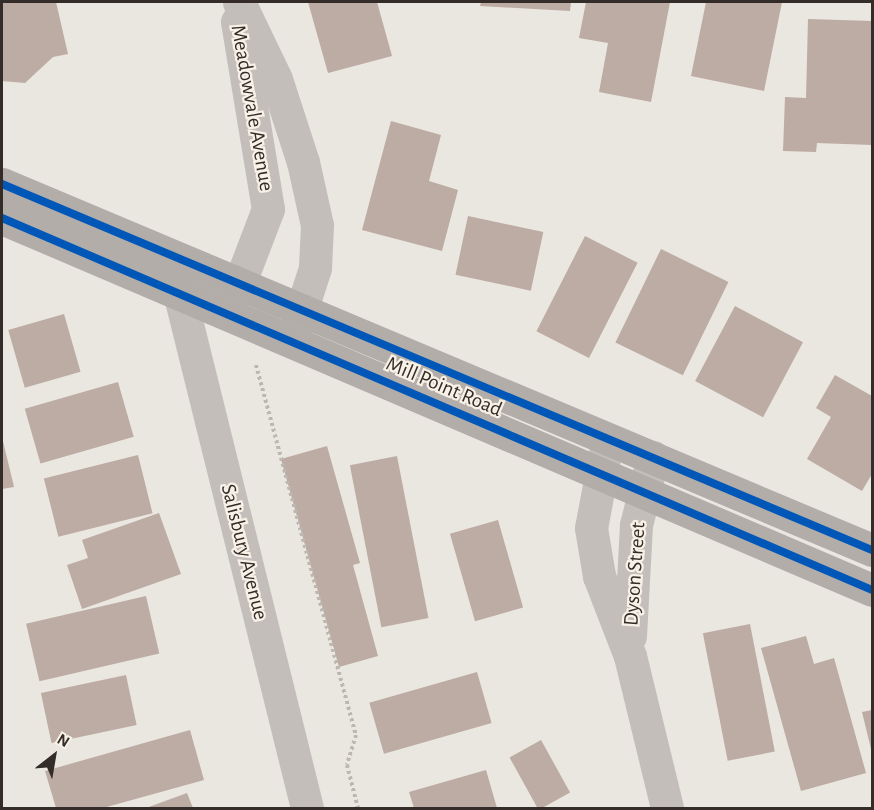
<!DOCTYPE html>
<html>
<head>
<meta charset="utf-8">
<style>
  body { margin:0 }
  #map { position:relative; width:874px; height:810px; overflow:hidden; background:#eae6e0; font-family:"Alegreya Sans",sans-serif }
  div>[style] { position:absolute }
  .building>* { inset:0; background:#bcaca3; transform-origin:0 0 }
  .path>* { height:4px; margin-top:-2px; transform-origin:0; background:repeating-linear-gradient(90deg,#bcb7b1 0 3px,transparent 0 6px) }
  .minor>* { height:33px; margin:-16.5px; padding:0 16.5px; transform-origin:16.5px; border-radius:16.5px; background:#c3beb9 }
  .major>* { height:33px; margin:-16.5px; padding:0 16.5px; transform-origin:16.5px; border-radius:16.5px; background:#b2ada8 }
  .cycleway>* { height:8px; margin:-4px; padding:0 4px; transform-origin:4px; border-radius:4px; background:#0057b8 }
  span { translate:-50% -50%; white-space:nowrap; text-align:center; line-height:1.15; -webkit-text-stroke:4.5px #f7f1e7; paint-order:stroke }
  .street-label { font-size:21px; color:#332c28 }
  .frame { position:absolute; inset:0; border:3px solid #332c28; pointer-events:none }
  .north { position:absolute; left:24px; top:726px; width:60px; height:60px; -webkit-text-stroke:4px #f7f1e7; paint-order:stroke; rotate:31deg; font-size:16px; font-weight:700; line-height:24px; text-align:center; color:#332c28 }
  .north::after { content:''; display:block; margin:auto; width:21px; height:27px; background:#332c28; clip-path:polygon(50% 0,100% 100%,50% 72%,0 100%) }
</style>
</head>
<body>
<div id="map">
  <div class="building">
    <i style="clip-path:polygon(2px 2px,56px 2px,68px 54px,53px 57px,25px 83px,2px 81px)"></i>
    <i style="clip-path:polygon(308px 2px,377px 2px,392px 56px,328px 73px)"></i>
    <i style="clip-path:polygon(481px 2px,571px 2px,570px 11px,480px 6px)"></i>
    <i style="clip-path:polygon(586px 2px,670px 2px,651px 102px,599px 92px,608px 43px,579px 38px)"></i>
    <i style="clip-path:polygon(706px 2px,782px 2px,764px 91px,691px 76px)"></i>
    <i style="clip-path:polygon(808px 19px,872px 21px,872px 145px,817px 143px,816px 152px,783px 151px,785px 97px,806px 98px)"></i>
    <i style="clip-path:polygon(391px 121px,441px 135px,429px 181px,458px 190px,442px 251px,362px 230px)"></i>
    <i style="left:468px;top:216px;width:77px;height:60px;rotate:12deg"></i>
    <i style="left:585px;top:236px;width:59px;height:107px;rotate:27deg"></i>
    <i style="left:661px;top:249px;width:75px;height:104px;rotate:26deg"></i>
    <i style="left:735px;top:306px;width:77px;height:85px;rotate:28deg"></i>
    <i style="left:64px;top:314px;width:60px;height:58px;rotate:74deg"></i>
    <i style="clip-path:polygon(835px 375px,872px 396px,872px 474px,862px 491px,807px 459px,831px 417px,816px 408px)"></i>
    <i style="left:118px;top:382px;width:57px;height:97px;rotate:74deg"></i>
    <i style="clip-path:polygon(2px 437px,14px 487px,2px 489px)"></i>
    <i style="clip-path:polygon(327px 446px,360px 563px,353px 565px,378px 656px,339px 667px,281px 459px)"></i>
    <i style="left:138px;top:455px;width:60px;height:97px;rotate:76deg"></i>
    <i style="left:397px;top:456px;width:165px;height:48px;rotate:79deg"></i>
    <i style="clip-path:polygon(159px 513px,181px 574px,82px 609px,67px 565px,88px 558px,82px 540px)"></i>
    <i style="left:498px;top:520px;width:91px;height:50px;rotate:74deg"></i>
    <i style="left:146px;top:596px;width:59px;height:123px;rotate:77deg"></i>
    <i style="left:750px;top:624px;width:130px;height:48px;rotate:79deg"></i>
    <i style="clip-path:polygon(806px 636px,814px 664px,834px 658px,866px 773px,801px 791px,761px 648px)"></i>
    <i style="left:477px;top:672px;width:53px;height:112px;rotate:74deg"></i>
    <i style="left:126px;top:675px;width:51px;height:87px;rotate:78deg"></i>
    <i style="clip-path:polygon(872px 710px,872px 753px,862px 712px)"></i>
    <i style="clip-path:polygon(190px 730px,204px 780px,103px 808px,56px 808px,45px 771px)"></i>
    <i style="left:541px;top:740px;width:60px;height:36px;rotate:61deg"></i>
    <i style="clip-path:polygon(486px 770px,497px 808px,414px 808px,409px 792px)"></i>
    <i style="clip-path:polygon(187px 793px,193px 808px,146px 808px)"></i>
  </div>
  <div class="path">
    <i style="left:256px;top:365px;width:383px;rotate:74.9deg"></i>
    <i style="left:356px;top:735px;width:31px;rotate:107deg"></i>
    <i style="left:347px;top:765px;width:44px;rotate:75.7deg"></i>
  </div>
  <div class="minor">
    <i style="left:239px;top:2px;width:85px;rotate:64.3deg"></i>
    <i style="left:276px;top:79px;width:87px;rotate:72deg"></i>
    <i style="left:303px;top:162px;width:65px;rotate:77.5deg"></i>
    <i style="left:317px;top:225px;width:43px;rotate:92.7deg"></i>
    <i style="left:315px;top:268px;width:71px;rotate:107.9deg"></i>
    <i style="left:180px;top:296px;width:528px;rotate:76.07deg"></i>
    <i style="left:229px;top:311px;width:109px;rotate:-69.1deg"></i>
    <i style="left:268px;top:209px;width:190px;rotate:-99.4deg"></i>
    <i style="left:606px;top:448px;width:81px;rotate:100.6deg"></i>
    <i style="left:591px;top:528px;width:49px;rotate:80.5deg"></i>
    <i style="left:599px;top:576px;width:86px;rotate:68.8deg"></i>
    <i style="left:630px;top:656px;width:156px;rotate:76.3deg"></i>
    <i style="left:630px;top:636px;width:111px;rotate:-86.9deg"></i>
    <i style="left:636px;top:525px;width:70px;rotate:-76deg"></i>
  </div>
  <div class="major">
    <i style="left:2px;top:184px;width:944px;rotate:22.82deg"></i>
    <i style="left:2px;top:218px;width:946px;rotate:23.15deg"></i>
  </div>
  <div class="cycleway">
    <i style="left:2px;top:184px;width:944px;rotate:22.82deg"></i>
    <i style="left:2px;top:218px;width:946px;rotate:23.15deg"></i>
  </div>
  <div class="street-label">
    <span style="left:252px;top:108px;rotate:80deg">Meadowvale Avenue</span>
    <span style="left:444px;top:387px;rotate:23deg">Mill Point Road</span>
    <span style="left:244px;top:552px;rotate:76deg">Salisbury Avenue</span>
    <span style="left:635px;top:574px;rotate:-86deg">Dyson Street</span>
  </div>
  <div class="frame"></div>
  <div class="north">N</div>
</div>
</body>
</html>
